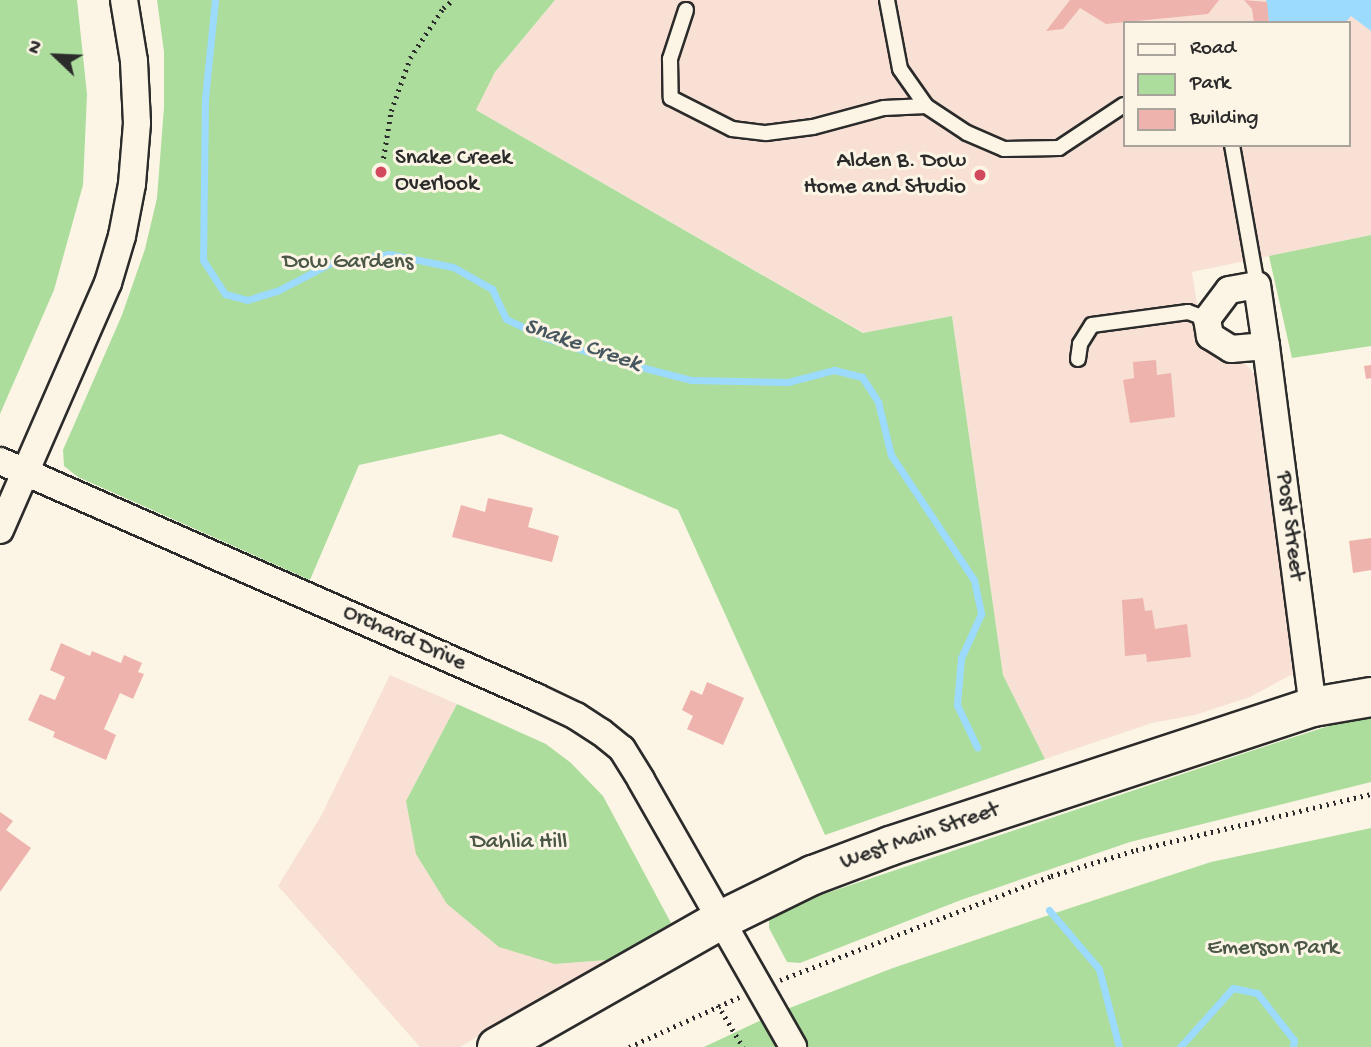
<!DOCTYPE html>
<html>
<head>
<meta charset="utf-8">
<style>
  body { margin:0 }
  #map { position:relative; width:1371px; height:1047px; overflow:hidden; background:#fcf5e5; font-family:"Gochi Hand",sans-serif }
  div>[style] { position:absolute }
  .built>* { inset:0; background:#f8e1d4 }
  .green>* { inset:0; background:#acdd9d }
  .water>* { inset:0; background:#9cdafe }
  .stream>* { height:7px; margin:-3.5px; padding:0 3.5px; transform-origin:3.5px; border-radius:3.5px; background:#9cdafe }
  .building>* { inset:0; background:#eeb3ac }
  .path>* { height:4.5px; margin-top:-2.25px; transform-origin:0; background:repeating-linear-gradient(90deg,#2b2b2b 0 2px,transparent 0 7px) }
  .roads { filter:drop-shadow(2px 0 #2b2b2b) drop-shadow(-2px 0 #2b2b2b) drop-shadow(0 2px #2b2b2b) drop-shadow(0 -2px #2b2b2b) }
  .lane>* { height:14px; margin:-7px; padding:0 7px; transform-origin:7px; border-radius:7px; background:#fcf5e5 }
  .street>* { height:26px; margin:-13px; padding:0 13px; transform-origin:13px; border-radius:13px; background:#fcf5e5 }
  .secondary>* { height:38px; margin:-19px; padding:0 19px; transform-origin:19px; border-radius:19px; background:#fcf5e5 }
  .dots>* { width:19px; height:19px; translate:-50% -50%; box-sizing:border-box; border:4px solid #fcf5e5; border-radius:50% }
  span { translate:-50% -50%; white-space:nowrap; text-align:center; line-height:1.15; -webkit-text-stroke:6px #fcf5e5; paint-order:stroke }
  .poi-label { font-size:23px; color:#2b2b2b }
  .left { translate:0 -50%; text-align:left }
  .right { translate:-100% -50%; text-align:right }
  .park-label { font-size:23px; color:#4b5848 }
  .street-label { font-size:23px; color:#2b2b2b }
  .water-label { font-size:24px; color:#475760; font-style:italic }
  .legend { position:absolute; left:1123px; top:21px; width:228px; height:126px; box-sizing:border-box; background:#fcf5e5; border:2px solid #a8a49b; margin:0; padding:9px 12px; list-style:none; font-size:21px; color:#2b2b2b }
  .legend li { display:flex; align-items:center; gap:14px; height:35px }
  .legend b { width:35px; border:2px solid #a8a49b }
  .north { position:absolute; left:21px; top:21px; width:70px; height:70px; -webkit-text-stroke:5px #fcf5e5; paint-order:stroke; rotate:293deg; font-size:19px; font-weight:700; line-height:28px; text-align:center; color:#2b2b2b }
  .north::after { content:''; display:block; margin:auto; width:24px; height:32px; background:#2b2b2b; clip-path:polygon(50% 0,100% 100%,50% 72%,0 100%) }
</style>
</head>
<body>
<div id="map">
  <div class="built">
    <i style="clip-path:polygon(555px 0,1279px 0,1297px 23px,1124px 23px,1124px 145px,1348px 145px,1348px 23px,1345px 23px,1351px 15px,1371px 31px,1371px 235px,1192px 272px,1204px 346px,1244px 362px,1257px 377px,1293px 674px,1250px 697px,1195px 715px,1152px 723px,1045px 759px,1003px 675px,952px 316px,864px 333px,476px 110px,495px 72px)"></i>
    <i style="clip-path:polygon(390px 675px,457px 704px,406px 801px,555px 964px,607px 960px,460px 1047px,420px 1047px,278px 886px,321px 816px)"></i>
  </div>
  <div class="green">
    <i style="clip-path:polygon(0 0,77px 0,87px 94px,83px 185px,54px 290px,0 414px)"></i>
    <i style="clip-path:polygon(157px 0,555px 0,495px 72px,476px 110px,863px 333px,952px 316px,1003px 675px,1045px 759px,825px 835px,678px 510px,501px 434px,359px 465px,310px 580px,78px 477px,64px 466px,63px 450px,122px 315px,145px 249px,157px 198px,164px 107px,164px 52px)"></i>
    <i style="clip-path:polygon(1371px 235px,1371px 346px,1292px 358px,1269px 256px)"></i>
    <i style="clip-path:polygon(457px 704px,546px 744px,571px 763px,603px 796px,671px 923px,607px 960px,555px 964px,499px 947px,447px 904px,416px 854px,406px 801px)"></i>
    <i style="clip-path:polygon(1371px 717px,1371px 782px,1130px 842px,961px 900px,800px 963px,787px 962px,769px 928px,769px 918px,818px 896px,1257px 749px,1332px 725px)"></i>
    <i style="clip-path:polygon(1371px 828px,1371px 1047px,704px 1047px,774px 1014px,893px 968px,1055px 913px,1211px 862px)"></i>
  </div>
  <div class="water">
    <i style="clip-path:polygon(1266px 0,1371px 0,1371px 31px,1351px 16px,1345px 23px,1269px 23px)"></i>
  </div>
  <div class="stream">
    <i style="left:215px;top:0;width:100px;rotate:95.8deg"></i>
    <i style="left:205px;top:99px;width:161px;rotate:90.7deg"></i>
    <i style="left:203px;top:260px;width:40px;rotate:57.1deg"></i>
    <i style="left:225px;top:294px;width:23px;rotate:15deg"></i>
    <i style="left:247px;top:300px;width:31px;rotate:-17deg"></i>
    <i style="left:277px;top:291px;width:61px;rotate:-27.4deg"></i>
    <i style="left:331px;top:263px;width:59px;rotate:-8.8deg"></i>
    <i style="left:389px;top:254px;width:65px;rotate:11.5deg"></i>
    <i style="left:453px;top:267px;width:45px;rotate:29.4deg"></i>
    <i style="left:492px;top:289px;width:33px;rotate:65deg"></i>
    <i style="left:506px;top:319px;width:44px;rotate:25.4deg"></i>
    <i style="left:546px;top:338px;width:67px;rotate:18.2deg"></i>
    <i style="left:610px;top:359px;width:84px;rotate:14.5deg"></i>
    <i style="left:691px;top:380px;width:97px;rotate:1.2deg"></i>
    <i style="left:788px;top:382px;width:48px;rotate:-14.6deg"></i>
    <i style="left:834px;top:370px;width:29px;rotate:14deg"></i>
    <i style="left:862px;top:377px;width:30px;rotate:57deg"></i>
    <i style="left:878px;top:402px;width:55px;rotate:76.2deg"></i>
    <i style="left:891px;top:455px;width:150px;rotate:56.4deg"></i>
    <i style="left:974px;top:580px;width:35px;rotate:78deg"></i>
    <i style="left:981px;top:614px;width:48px;rotate:114.4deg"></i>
    <i style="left:961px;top:658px;width:47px;rotate:94.9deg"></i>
    <i style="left:957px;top:705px;width:47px;rotate:64.5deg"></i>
    <i style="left:1049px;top:910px;width:77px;rotate:49.7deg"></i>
    <i style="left:1099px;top:969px;width:81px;rotate:75.6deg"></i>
    <i style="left:1180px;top:1047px;width:79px;rotate:-48.1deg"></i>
    <i style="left:1233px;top:988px;width:25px;rotate:12deg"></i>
    <i style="left:1257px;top:993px;width:60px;rotate:51.8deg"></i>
    <i style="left:1294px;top:1040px;width:7px;rotate:98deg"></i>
  </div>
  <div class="building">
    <i style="clip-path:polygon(1070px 0,1219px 0,1208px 14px,1106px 24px,1080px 8px,1063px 29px,1046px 31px)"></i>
    <i style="clip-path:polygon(1244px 0,1267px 2px,1269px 23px,1254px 23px,1252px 9px)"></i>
    <i style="clip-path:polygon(1156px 360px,1157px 375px,1171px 373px,1175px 417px,1130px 423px,1123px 380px,1134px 378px,1133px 362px)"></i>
    <i style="clip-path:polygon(1371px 365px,1371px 378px,1366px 379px,1364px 366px)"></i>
    <i style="clip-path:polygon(488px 498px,533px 508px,528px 527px,559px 536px,552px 562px,452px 537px,461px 505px,485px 512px)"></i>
    <i style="clip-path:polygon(1371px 538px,1371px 570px,1353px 573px,1349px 541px)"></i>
    <i style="clip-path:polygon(1143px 598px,1145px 611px,1152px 610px,1155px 629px,1187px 624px,1191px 657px,1147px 662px,1146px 654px,1125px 656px,1122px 600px)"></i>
    <i style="clip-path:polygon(61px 643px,90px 656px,92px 651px,121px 663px,124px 655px,142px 663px,138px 672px,144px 674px,133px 699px,120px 693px,104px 729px,116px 735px,106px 760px,53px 737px,55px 732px,28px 720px,40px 694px,55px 700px,65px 677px,50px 670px)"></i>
    <i style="clip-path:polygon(707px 682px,744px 698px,723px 745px,687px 729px,693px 716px,682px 710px,691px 690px,702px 695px)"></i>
    <i style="clip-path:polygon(0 812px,13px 821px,6px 830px,31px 848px,0 892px)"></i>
  </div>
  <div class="path">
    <i style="left:381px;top:172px;width:62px;rotate:-80.7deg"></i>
    <i style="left:391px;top:111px;width:56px;rotate:-70.3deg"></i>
    <i style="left:410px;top:58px;width:60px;rotate:-56.6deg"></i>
    <i style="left:443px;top:8px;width:13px;rotate:-39deg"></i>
    <i style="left:780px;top:980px;width:290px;rotate:-21deg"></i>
    <i style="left:1051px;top:876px;width:89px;rotate:-17deg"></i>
    <i style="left:1136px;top:850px;width:242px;rotate:-13.4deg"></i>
    <i style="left:718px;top:1005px;width:49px;rotate:59.2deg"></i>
    <i style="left:629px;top:1047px;width:121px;rotate:-24.4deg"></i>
  </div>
  <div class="roads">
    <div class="lane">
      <i style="left:887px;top:0;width:70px;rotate:79.3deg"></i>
      <i style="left:900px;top:69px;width:45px;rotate:54.9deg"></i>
      <i style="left:926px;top:106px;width:49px;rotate:33.4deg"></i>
      <i style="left:967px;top:133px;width:40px;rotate:23.4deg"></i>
      <i style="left:1004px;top:149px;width:55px;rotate:-1deg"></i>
      <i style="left:1059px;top:148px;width:78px;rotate:-33.5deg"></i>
      <i style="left:686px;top:10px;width:52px;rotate:108.1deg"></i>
      <i style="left:670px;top:59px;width:39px;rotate:89deg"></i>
      <i style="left:671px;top:98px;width:68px;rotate:26.9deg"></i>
      <i style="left:732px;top:129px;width:34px;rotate:7deg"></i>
      <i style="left:766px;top:133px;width:47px;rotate:-7.3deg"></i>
      <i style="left:813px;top:127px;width:73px;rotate:-15deg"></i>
      <i style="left:884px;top:108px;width:42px;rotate:-2.7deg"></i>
      <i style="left:1232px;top:145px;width:142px;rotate:79.9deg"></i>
      <i style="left:1078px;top:359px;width:15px;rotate:-82deg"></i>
      <i style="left:1080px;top:344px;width:22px;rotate:-58deg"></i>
      <i style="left:1092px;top:325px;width:97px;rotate:-7.7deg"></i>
      <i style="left:1188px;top:312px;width:20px;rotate:20deg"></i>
    </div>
    <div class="street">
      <i style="left:1266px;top:346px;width:35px;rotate:175deg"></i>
      <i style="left:1231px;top:349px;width:25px;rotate:-148deg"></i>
      <i style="left:1210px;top:336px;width:17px;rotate:-100deg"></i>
      <i style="left:1207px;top:319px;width:36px;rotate:-53deg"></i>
      <i style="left:1229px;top:290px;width:28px;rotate:-10deg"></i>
      <i style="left:1257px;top:285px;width:62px;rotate:81.6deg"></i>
      <i style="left:1266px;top:346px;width:364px;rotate:82.6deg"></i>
      <i style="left:0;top:461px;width:586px;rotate:23.76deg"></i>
      <i style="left:536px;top:697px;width:44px;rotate:25.4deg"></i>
      <i style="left:576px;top:716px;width:30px;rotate:33deg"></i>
      <i style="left:601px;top:732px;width:27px;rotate:39deg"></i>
      <i style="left:622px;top:749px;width:36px;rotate:58deg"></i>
      <i style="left:641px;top:780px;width:307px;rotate:60.3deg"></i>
      <i style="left:0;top:530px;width:270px;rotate:-66.4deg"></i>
      <i style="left:108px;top:283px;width:49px;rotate:-73.4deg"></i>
      <i style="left:122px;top:236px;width:53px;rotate:-79.1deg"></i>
      <i style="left:132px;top:184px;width:61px;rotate:-85.3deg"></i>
      <i style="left:137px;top:123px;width:62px;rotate:-92.8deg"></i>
      <i style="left:134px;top:61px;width:62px;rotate:-99.3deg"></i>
    </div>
    <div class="secondary">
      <i style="left:497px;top:1047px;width:255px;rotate:-29.6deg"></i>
      <i style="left:719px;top:921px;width:105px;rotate:-26.1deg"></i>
      <i style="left:813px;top:875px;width:82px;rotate:-20.6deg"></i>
      <i style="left:890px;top:846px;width:445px;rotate:-18.2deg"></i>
      <i style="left:1313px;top:707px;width:59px;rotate:-9.8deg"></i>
    </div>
  </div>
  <div class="dots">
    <i style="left:381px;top:172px;background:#d1495b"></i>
    <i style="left:980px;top:175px;background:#d1495b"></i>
  </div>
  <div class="poi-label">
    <span class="left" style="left:395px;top:172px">Snake Creek<br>Overlook</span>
    <span class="right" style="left:966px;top:175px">Alden B. Dow<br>Home and Studio</span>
  </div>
  <div class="park-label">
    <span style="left:348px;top:263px">Dow Gardens</span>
    <span style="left:519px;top:843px">Dahlia Hill</span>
    <span style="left:1273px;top:949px">Emerson Park</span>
  </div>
  <div class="street-label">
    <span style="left:1289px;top:526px;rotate:83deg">Post Street</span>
    <span style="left:404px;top:639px;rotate:24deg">Orchard Drive</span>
    <span style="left:920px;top:837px;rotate:-19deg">West Main Street</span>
  </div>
  <div class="water-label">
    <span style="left:582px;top:346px;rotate:19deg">Snake Creek</span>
  </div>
  <ul class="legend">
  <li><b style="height:9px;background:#fcf5e5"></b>Road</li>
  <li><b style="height:19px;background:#acdd9d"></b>Park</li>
  <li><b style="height:19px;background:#eeb3ac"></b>Building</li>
  </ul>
  <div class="north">N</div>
</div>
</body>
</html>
